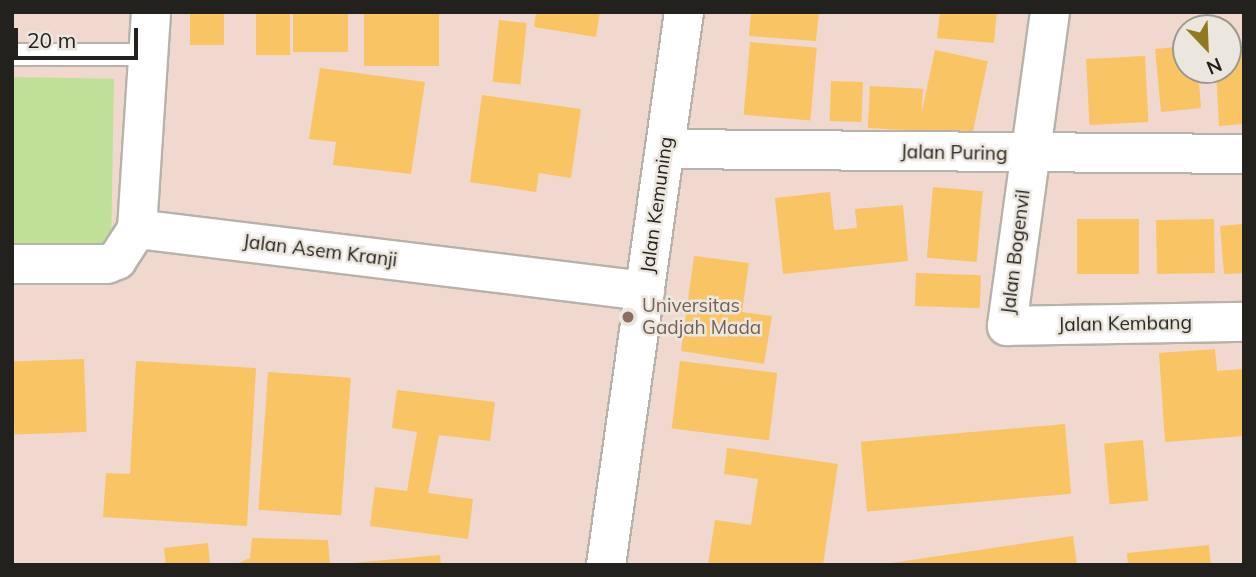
<!DOCTYPE html>
<html>
<head>
<meta charset="utf-8">
<style>
  body { margin:0 }
  #map { position:relative; width:1256px; height:577px; overflow:hidden; background:#ece7de; font-family:Mulish,sans-serif }
  div>[style] { position:absolute }
  .education>* { inset:0; background:#f0d8ce }
  .green>* { inset:0; background:#c0e098; transform-origin:0 0 }
  .building>* { inset:0; background:#f9c464; transform-origin:0 0 }
  .roads { filter:drop-shadow(2px 0 #b7b2aa) drop-shadow(-2px 0 #b7b2aa) drop-shadow(0 2px #b7b2aa) drop-shadow(0 -2px #b7b2aa) }
  .lane>* { height:21px; margin:-10.5px; padding:0 10.5px; transform-origin:10.5px; border-radius:10.5px; background:#fff }
  .street>* { height:38px; margin:-19px; padding:0 19px; transform-origin:19px; border-radius:19px; background:#fff }
  .secondary>* { height:38px; margin:-19px; padding:0 19px; transform-origin:19px; border-radius:19px; background:#fff }
  .dots>* { width:19px; height:19px; translate:-50% -50%; box-sizing:border-box; border:4px solid #ece7de; border-radius:50% }
  span { translate:-50% -50%; white-space:nowrap; text-align:center; line-height:1.15; -webkit-text-stroke:5px #ece7de; paint-order:stroke }
  .street-label { font-size:19px; color:#23211e }
  .education-label { font-size:19px; color:#785e54 }
  .left { translate:0 -50%; text-align:left }
  .frame { position:absolute; inset:0; border:14px solid #23211e; pointer-events:none }
  .north { position:absolute; left:1172px; top:14px; width:70px; height:70px; box-sizing:border-box; background:#ece7de; border:2px solid #9c9891; border-radius:50%; rotate:157deg; font-size:19px; font-weight:700; line-height:28px; text-align:center; color:#23211e }
  .north::after { content:''; display:block; margin:auto; width:24px; height:32px; background:#91791f; clip-path:polygon(50% 0,100% 100%,50% 72%,0 100%) }
  .scale { position:absolute; left:14px; top:28px; width:124px; height:32px; box-sizing:border-box; border:4px solid #23211e; border-top:0; padding-left:9px; font-size:21px; line-height:24px; white-space:nowrap; color:#23211e; -webkit-text-stroke:5px #ece7de; paint-order:stroke }
</style>
</head>
<body>
<div id="map">
  <div class="education">
    <i style="clip-path:polygon(evenodd,12px 12px,1244px 12px,1244px 565px,12px 565px,12px 12px,1186px 28px,1228px 28px,1228px 70px,1186px 70px,1186px 28px)"></i>
  </div>
  <div class="green">
    <i style="left:12px;top:77px;width:102px;height:176px;rotate:1deg"></i>
  </div>
  <div class="building">
    <i style="left:190px;top:12px;width:34px;height:33px"></i>
    <i style="left:256px;top:12px;width:34px;height:43px"></i>
    <i style="left:293px;top:12px;width:55px;height:40px"></i>
    <i style="left:364px;top:12px;width:75px;height:54px"></i>
    <i style="clip-path:polygon(536px 12px,600px 12px,596px 37px,534px 27px)"></i>
    <i style="clip-path:polygon(751px 12px,819px 12px,816px 41px,749px 36px)"></i>
    <i style="clip-path:polygon(940px 12px,997px 12px,994px 43px,937px 38px)"></i>
    <i style="left:499px;top:20px;width:28px;height:62px;rotate:6deg"></i>
    <i style="left:750px;top:42px;width:67px;height:73px;rotate:5deg"></i>
    <i style="clip-path:polygon(1186px 46px,1186px 70px,1198px 70px,1201px 108px,1161px 112px,1155px 49px)"></i>
    <i style="left:935px;top:50px;width:54px;height:81px;rotate:12deg"></i>
    <i style="clip-path:polygon(1228px 55px,1244px 55px,1244px 124px,1219px 126px,1216px 70px,1228px 70px)"></i>
    <i style="left:1145px;top:56px;width:66px;height:59px;rotate:87deg"></i>
    <i style="clip-path:polygon(320px 68px,425px 82px,411px 174px,333px 165px,336px 142px,309px 139px)"></i>
    <i style="left:831px;top:81px;width:32px;height:40px;rotate:2deg"></i>
    <i style="left:870px;top:86px;width:53px;height:42px;rotate:3deg"></i>
    <i style="clip-path:polygon(482px 95px,581px 109px,571px 178px,539px 173px,536px 192px,470px 182px)"></i>
    <i style="left:933px;top:187px;width:50px;height:71px;rotate:5deg"></i>
    <i style="clip-path:polygon(830px 192px,834px 230px,857px 228px,855px 209px,903px 205px,908px 261px,783px 274px,775px 198px)"></i>
    <i style="left:1077px;top:219px;width:62px;height:55px"></i>
    <i style="left:1214px;top:219px;width:54px;height:58px;rotate:89deg"></i>
    <i style="clip-path:polygon(1244px 224px,1244px 273px,1224px 274px,1220px 226px)"></i>
    <i style="clip-path:polygon(694px 256px,749px 263px,742px 312px,772px 316px,764px 364px,681px 351px)"></i>
    <i style="left:916px;top:273px;width:65px;height:33px;rotate:2deg"></i>
    <i style="clip-path:polygon(1215px 349px,1217px 371px,1244px 369px,1244px 436px,1165px 442px,1159px 353px)"></i>
    <i style="left:84px;top:359px;width:73px;height:72px;rotate:88deg"></i>
    <i style="clip-path:polygon(136px 361px,256px 368px,247px 526px,103px 517px,106px 473px,130px 474px)"></i>
    <i style="left:680px;top:361px;width:98px;height:68px;rotate:7deg"></i>
    <i style="left:268px;top:372px;width:83px;height:138px;rotate:4deg"></i>
    <i style="clip-path:polygon(397px 390px,495px 402px,490px 441px,439px 435px,428px 493px,473px 499px,468px 539px,370px 526px,375px 487px,407px 491px,417px 432px,392px 428px)"></i>
    <i style="left:1065px;top:424px;width:70px;height:205px;rotate:85deg"></i>
    <i style="left:1143px;top:440px;width:61px;height:39px;rotate:85deg"></i>
    <i style="clip-path:polygon(727px 448px,838px 464px,823px 565px,708px 565px,715px 520px,751px 525px,758px 479px,724px 474px)"></i>
    <i style="clip-path:polygon(1073px 536px,1077px 565px,892px 565px,891px 563px)"></i>
    <i style="clip-path:polygon(252px 538px,328px 540px,330px 565px,234px 565px,250px 558px)"></i>
    <i style="clip-path:polygon(208px 543px,210px 565px,166px 565px,164px 548px)"></i>
    <i style="clip-path:polygon(1209px 545px,1211px 565px,1128px 565px,1127px 553px)"></i>
    <i style="clip-path:polygon(440px 555px,441px 565px,353px 565px,353px 563px)"></i>
  </div>
  <div class="roads">
    <div class="lane">
      <i style="left:12px;top:54px;width:132px"></i>
    </div>
    <div class="street">
      <i style="left:1050px;top:12px;width:317px;rotate:97.8deg"></i>
      <i style="left:1007px;top:326px;width:237px;rotate:-1deg"></i>
      <i style="left:665px;top:149px;width:579px;rotate:0.49deg"></i>
      <i style="left:137px;top:229px;width:217px;rotate:-86.3deg"></i>
      <i style="left:12px;top:264px;width:95px"></i>
      <i style="left:107px;top:264px;width:11px;rotate:-22deg"></i>
      <i style="left:117px;top:260px;width:37px;rotate:-57deg"></i>
      <i style="left:137px;top:229px;width:512px;rotate:6.96deg"></i>
    </div>
    <div class="secondary">
      <i style="left:606px;top:565px;width:558px;rotate:-81.97deg"></i>
    </div>
  </div>
  <div class="dots">
    <i style="left:628px;top:317px;background:#8d6e63"></i>
  </div>
  <div class="street-label">
    <span style="left:954px;top:153px;rotate:1deg">Jalan Puring</span>
    <span style="left:657px;top:205px;rotate:-82deg">Jalan Kemuning</span>
    <span style="left:320px;top:251px;rotate:7deg">Jalan Asem Kranji</span>
    <span style="left:1016px;top:252px;rotate:-83deg">Jalan Bogenvil</span>
    <span style="left:1125px;top:324px;rotate:-1deg">Jalan Kembang</span>
  </div>
  <div class="education-label">
    <span class="left" style="left:642px;top:317px">Universitas<br>Gadjah Mada</span>
  </div>
  <div class="frame"></div>
  <div class="north">N</div>
  <div class="scale">20 m</div>
</div>
</body>
</html>
